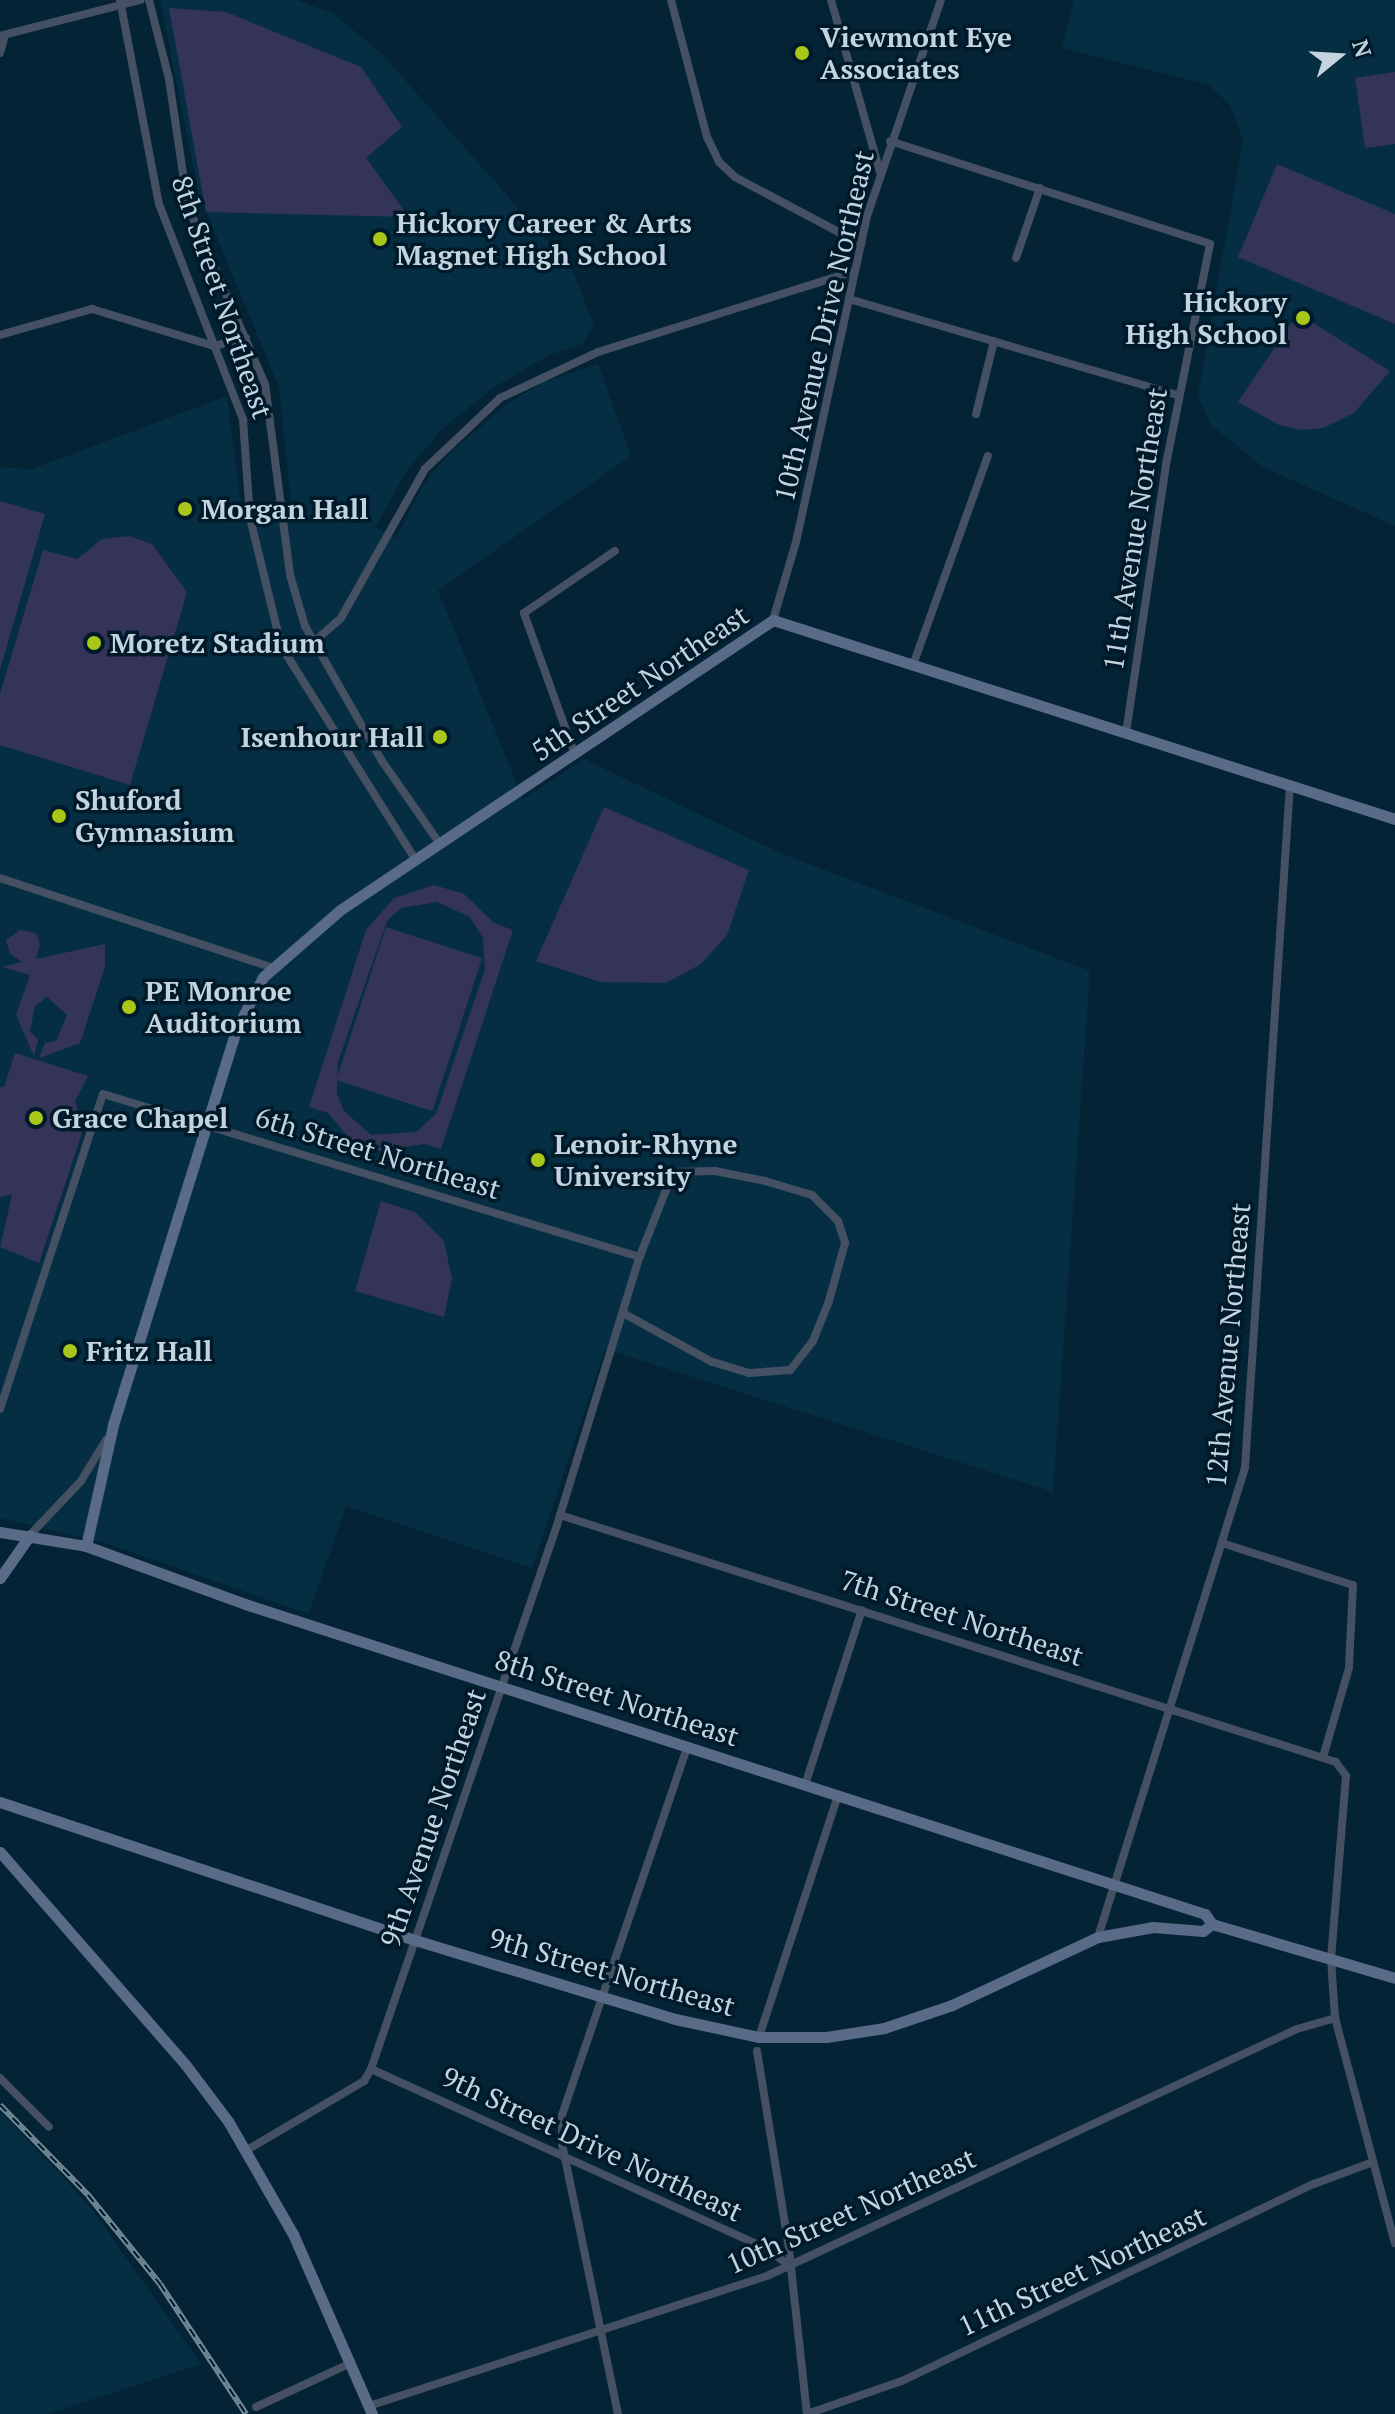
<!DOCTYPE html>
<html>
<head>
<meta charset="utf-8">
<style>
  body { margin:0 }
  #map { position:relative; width:1395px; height:2414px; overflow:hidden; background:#042334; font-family:"PT Serif",serif }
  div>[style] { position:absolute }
  .built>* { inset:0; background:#052e43 }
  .green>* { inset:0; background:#343458; transform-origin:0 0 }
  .street>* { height:8px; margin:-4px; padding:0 4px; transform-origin:4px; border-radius:4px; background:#455062 }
  .secondary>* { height:11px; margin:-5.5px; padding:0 5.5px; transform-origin:5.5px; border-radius:5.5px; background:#596b87 }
  .rail>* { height:6px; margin-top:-3px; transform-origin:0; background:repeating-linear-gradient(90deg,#001a2a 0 9px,#738a97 0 18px); box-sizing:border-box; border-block:2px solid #738a97 }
  .dots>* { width:22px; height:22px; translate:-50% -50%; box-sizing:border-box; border:4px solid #001a2a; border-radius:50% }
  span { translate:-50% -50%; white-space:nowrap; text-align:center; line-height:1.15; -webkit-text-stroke:7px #001a2a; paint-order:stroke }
  .poi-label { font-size:28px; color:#c3d4df; font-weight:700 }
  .left { translate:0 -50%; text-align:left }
  .right { translate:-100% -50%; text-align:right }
  .street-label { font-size:28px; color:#c3d4df }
  .north { position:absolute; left:1299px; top:16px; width:80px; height:80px; -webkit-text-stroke:6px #001a2a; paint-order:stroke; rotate:72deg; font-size:22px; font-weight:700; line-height:32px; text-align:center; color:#c3d4df }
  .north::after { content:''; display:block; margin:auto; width:28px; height:36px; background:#c3d4df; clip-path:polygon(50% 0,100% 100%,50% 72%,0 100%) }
</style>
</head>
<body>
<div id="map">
  <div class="built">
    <i style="clip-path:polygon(160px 0,297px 0,333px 13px,383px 55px,572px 269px,594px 325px,582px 344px,549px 355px,493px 388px,442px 429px,407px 470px,375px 528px,396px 538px,423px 485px,452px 451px,506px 405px,541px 383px,598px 364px,631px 456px,438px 590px,523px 799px,584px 759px,780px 853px,1090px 971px,1053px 1492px,605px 1349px,532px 1568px,346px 1506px,309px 1614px,105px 1543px,0 1518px,0 467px,32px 469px,227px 396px,243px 520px,292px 513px,279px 387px,199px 194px)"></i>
    <i style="clip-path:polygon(1074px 0,1395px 0,1395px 526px,1263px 467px,1210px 424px,1198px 395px,1243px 140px,1230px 105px,1209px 85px,1062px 48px)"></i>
    <i style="clip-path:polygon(0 2111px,89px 2205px,201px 2364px,48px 2414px,0 2414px)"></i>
  </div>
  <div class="green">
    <i style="clip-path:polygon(169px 8px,226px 12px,361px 67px,402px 127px,366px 158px,409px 217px,206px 212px)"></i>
    <i style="clip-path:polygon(1395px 72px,1395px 144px,1365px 148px,1355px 78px)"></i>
    <i style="clip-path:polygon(1277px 164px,1395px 214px,1395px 324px,1238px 257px)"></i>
    <i style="clip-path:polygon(1307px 319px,1390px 371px,1354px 413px,1323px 428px,1301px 430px,1279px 425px,1238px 402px,1291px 323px)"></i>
    <i style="clip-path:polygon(0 501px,45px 514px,0 670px)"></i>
    <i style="clip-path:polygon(129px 536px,152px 544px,187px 592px,130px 785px,0 745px,0 694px,43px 550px,77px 559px,102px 539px)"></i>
    <i style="clip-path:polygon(604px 807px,749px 870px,727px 935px,701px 964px,666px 983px,600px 982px,536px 961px)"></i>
    <i style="clip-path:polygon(evenodd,434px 885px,464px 894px,494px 923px,513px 930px,441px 1149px,424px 1144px,380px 1151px,350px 1139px,328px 1113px,309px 1107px,366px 930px,394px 898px,434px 885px,437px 902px,470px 917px,483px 938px,485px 969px,436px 1114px,416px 1132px,371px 1135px,344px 1111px,337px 1094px,338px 1062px,387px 921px,401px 908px,437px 902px)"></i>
    <i style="left:386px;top:927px;width:101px;height:161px;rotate:18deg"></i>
    <i style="clip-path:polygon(20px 930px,36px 933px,40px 944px,36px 959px,105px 944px,105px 967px,80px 1043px,39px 1058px,45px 1043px,56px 1041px,67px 1015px,47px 997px,35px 1006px,30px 1031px,38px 1040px,34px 1056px,16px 1015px,30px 975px,2px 967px,22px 962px,10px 954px,6px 940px)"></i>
    <i style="clip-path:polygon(15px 1053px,88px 1076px,75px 1101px,84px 1127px,39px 1263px,0 1247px,12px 1195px,0 1197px,0 1087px,4px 1087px)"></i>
    <i style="clip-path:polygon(381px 1201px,415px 1212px,444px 1241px,452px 1279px,444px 1317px,355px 1291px)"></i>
  </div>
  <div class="street">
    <i style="left:120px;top:0;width:208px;rotate:79.2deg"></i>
    <i style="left:159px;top:204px;width:232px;rotate:68.7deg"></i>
    <i style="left:243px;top:420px;width:98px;rotate:85.9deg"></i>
    <i style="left:250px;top:518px;width:118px;rotate:76.3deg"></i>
    <i style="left:278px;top:633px;width:22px;rotate:69deg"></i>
    <i style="left:286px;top:654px;width:242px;rotate:57.8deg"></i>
    <i style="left:149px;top:0;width:81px;rotate:75.8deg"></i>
    <i style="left:169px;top:79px;width:129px;rotate:81.6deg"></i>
    <i style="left:188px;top:207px;width:193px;rotate:66.5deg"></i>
    <i style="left:265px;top:384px;width:193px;rotate:82.5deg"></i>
    <i style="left:290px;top:575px;width:53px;rotate:73.6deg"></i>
    <i style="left:305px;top:626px;width:155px;rotate:60.3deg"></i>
    <i style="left:382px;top:761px;width:101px;rotate:55.1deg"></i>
    <i style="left:671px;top:0;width:142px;rotate:75.3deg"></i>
    <i style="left:707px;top:137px;width:28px;rotate:64deg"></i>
    <i style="left:719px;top:162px;width:22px;rotate:43deg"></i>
    <i style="left:735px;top:177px;width:143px;rotate:28deg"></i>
    <i style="left:831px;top:0;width:179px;rotate:74.1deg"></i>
    <i style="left:0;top:36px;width:145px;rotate:-14.4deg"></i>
    <i style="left:0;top:53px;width:19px;rotate:-74deg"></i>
    <i style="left:890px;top:141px;width:336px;rotate:17.8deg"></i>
    <i style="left:1210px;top:244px;width:225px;rotate:101.3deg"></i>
    <i style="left:1166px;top:465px;width:270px;rotate:98.5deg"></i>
    <i style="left:1016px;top:258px;width:74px;rotate:-71.1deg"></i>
    <i style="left:849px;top:299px;width:343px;rotate:16.3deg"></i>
    <i style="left:0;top:335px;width:96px;rotate:-15.8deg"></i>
    <i style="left:92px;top:309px;width:127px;rotate:16.9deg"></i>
    <i style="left:214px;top:346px;width:33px;rotate:-14deg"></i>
    <i style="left:976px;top:414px;width:75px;rotate:-76.1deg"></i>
    <i style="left:773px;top:620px;width:81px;rotate:-73.6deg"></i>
    <i style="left:796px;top:542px;width:334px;rotate:-77.7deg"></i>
    <i style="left:867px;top:216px;width:228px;rotate:-71.1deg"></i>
    <i style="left:286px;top:654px;width:33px;rotate:-25deg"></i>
    <i style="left:316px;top:640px;width:33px;rotate:-41deg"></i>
    <i style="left:341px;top:618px;width:171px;rotate:-60.6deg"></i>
    <i style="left:425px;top:469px;width:103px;rotate:-43.4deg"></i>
    <i style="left:500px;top:398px;width:108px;rotate:-25.1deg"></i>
    <i style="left:598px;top:352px;width:269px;rotate:-17.5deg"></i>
    <i style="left:913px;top:665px;width:222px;rotate:-70.3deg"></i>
    <i style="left:575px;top:755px;width:151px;rotate:-109.8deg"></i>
    <i style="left:524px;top:613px;width:110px;rotate:-34.3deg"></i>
    <i style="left:0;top:878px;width:285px;rotate:18.2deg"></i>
    <i style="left:0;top:1409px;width:331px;rotate:-71.9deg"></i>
    <i style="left:103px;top:1094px;width:561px;rotate:16.89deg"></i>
    <i style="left:560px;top:1515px;width:814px;rotate:17.66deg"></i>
    <i style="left:1336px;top:1762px;width:17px;rotate:54deg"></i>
    <i style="left:1346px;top:1776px;width:184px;rotate:94.7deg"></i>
    <i style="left:1331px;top:1959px;width:59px;rotate:86.1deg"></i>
    <i style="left:1335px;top:2018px;width:233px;rotate:75.1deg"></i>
    <i style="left:30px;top:1535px;width:74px;rotate:-46.6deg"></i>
    <i style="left:81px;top:1481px;width:48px;rotate:-58.6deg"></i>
    <i style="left:1225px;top:1544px;width:134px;rotate:17.8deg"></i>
    <i style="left:1353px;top:1585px;width:83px;rotate:92.8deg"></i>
    <i style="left:1349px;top:1668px;width:93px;rotate:106.3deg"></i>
    <i style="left:805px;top:1785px;width:184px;rotate:-72deg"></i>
    <i style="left:1098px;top:1937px;width:492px;rotate:-72.6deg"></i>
    <i style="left:1245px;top:1467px;width:684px;rotate:-86.23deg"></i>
    <i style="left:759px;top:2037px;width:255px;rotate:-71.9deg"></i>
    <i style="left:757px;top:2051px;width:201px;rotate:80.8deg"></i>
    <i style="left:789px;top:2249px;width:166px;rotate:83.8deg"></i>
    <i style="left:371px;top:2069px;width:434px;rotate:24.4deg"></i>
    <i style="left:766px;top:2248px;width:30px;rotate:37deg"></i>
    <i style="left:0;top:2078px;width:69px;rotate:45deg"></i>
    <i style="left:247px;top:2150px;width:136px;rotate:-30.5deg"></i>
    <i style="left:364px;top:2081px;width:14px;rotate:-60deg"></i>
    <i style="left:371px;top:2069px;width:575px;rotate:-71.12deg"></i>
    <i style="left:557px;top:1525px;width:276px;rotate:-72.9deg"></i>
    <i style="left:638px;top:1261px;width:96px;rotate:-68.5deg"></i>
    <i style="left:673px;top:1172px;width:42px;rotate:-1.4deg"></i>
    <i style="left:715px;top:1171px;width:51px;rotate:11.3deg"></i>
    <i style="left:765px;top:1181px;width:49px;rotate:16.6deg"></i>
    <i style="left:812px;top:1195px;width:37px;rotate:45deg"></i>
    <i style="left:838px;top:1221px;width:23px;rotate:72deg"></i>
    <i style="left:845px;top:1243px;width:60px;rotate:105.4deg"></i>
    <i style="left:829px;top:1301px;width:43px;rotate:111.8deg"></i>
    <i style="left:813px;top:1341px;width:37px;rotate:128deg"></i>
    <i style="left:790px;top:1370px;width:41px;rotate:175.8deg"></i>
    <i style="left:749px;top:1373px;width:39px;rotate:-163deg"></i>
    <i style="left:712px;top:1362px;width:99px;rotate:-151.1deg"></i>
    <i style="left:369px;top:2406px;width:421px;rotate:-18.1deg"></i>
    <i style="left:769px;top:2275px;width:582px;rotate:-24.98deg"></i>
    <i style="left:1297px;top:2029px;width:40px;rotate:-16deg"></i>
    <i style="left:256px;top:2407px;width:105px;rotate:-24.9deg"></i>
    <i style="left:618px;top:2414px;width:276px;rotate:-101.7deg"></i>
    <i style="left:562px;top:2144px;width:29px;rotate:-90deg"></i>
    <i style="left:562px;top:2115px;width:389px;rotate:-71.2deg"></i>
    <i style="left:807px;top:2414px;width:101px;rotate:-19.2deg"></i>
    <i style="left:902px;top:2381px;width:457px;rotate:-25.6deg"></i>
    <i style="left:1314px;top:2184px;width:63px;rotate:-20.4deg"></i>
  </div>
  <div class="secondary">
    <i style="left:0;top:1532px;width:87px;rotate:9.2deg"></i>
    <i style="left:86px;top:1546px;width:169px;rotate:20deg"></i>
    <i style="left:245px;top:1604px;width:1009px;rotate:17.9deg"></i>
    <i style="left:1205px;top:1914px;width:12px;rotate:55deg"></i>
    <i style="left:86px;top:1546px;width:124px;rotate:-77.4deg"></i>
    <i style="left:113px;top:1425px;width:416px;rotate:-72.7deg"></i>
    <i style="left:237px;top:1028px;width:57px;rotate:-63deg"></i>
    <i style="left:263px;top:977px;width:102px;rotate:-41deg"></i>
    <i style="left:340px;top:910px;width:521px;rotate:-33.81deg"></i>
    <i style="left:773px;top:620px;width:653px;rotate:17.74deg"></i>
    <i style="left:0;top:1578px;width:52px;rotate:-55.1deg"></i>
    <i style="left:0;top:1802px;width:437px;rotate:18.4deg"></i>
    <i style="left:415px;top:1940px;width:272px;rotate:16.9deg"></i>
    <i style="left:675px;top:2019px;width:86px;rotate:12.1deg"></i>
    <i style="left:759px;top:2037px;width:67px"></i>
    <i style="left:826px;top:2037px;width:59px;rotate:-8.8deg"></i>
    <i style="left:884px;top:2028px;width:72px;rotate:-18.7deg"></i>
    <i style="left:952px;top:2005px;width:161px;rotate:-25deg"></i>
    <i style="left:1098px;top:1937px;width:56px;rotate:-10.3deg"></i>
    <i style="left:1153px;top:1927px;width:50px;rotate:4.6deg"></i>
    <i style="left:1203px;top:1931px;width:11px;rotate:-38deg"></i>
    <i style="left:0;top:1852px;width:281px;rotate:48.9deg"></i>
    <i style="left:185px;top:2064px;width:71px;rotate:53deg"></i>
    <i style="left:228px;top:2121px;width:130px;rotate:60.1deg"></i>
    <i style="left:293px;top:2234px;width:197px;rotate:66.3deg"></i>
    <i style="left:1212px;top:1924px;width:191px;rotate:16.4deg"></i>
  </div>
  <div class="rail">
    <i style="left:0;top:2105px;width:126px;rotate:45.6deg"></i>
    <i style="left:88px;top:2195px;width:114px;rotate:51deg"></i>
    <i style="left:160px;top:2284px;width:156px;rotate:56.5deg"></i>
  </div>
  <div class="dots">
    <i style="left:802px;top:53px;background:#a9c719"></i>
    <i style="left:380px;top:239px;background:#a9c719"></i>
    <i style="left:1303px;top:318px;background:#a9c719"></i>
    <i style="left:185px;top:509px;background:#a9c719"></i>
    <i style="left:94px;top:643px;background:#a9c719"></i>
    <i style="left:440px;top:737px;background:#a9c719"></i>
    <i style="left:59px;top:816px;background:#a9c719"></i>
    <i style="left:129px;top:1007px;background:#a9c719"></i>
    <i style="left:36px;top:1118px;background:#a9c719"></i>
    <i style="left:538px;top:1160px;background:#a9c719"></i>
    <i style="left:70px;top:1351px;background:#a9c719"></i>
  </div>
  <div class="poi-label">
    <span class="left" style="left:820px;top:53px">Viewmont Eye<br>Associates</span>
    <span class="left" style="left:396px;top:239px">Hickory Career &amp; Arts<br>Magnet High School</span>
    <span class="right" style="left:1287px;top:318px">Hickory<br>High School</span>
    <span class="left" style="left:201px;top:509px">Morgan Hall</span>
    <span class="left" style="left:110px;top:643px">Moretz Stadium</span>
    <span class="right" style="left:424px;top:737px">Isenhour Hall</span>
    <span class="left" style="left:75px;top:816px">Shuford<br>Gymnasium</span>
    <span class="left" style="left:145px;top:1007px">PE Monroe<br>Auditorium</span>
    <span class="left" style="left:52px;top:1118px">Grace Chapel</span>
    <span class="left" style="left:554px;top:1160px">Lenoir-Rhyne<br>University</span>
    <span class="left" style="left:86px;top:1351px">Fritz Hall</span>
  </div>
  <div class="street-label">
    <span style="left:222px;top:297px;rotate:71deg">8th Street Northeast</span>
    <span style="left:824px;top:326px;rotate:-77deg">10th Avenue Drive Northeast</span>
    <span style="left:1135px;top:529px;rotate:-81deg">11th Avenue Northeast</span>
    <span style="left:640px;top:683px;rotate:-34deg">5th Street Northeast</span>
    <span style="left:378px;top:1153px;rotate:17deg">6th Street Northeast</span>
    <span style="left:1228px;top:1345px;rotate:-85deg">12th Avenue Northeast</span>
    <span style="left:962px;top:1618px;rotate:18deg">7th Street Northeast</span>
    <span style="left:617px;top:1698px;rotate:18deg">8th Street Northeast</span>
    <span style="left:433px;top:1818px;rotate:-71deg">9th Avenue Northeast</span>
    <span style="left:612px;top:1972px;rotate:16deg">9th Street Northeast</span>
    <span style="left:592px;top:2144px;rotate:25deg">9th Street Drive Northeast</span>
    <span style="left:851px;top:2211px;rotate:-24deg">10th Street Northeast</span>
    <span style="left:1082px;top:2271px;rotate:-25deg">11th Street Northeast</span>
  </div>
  <div class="north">N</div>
</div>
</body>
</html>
